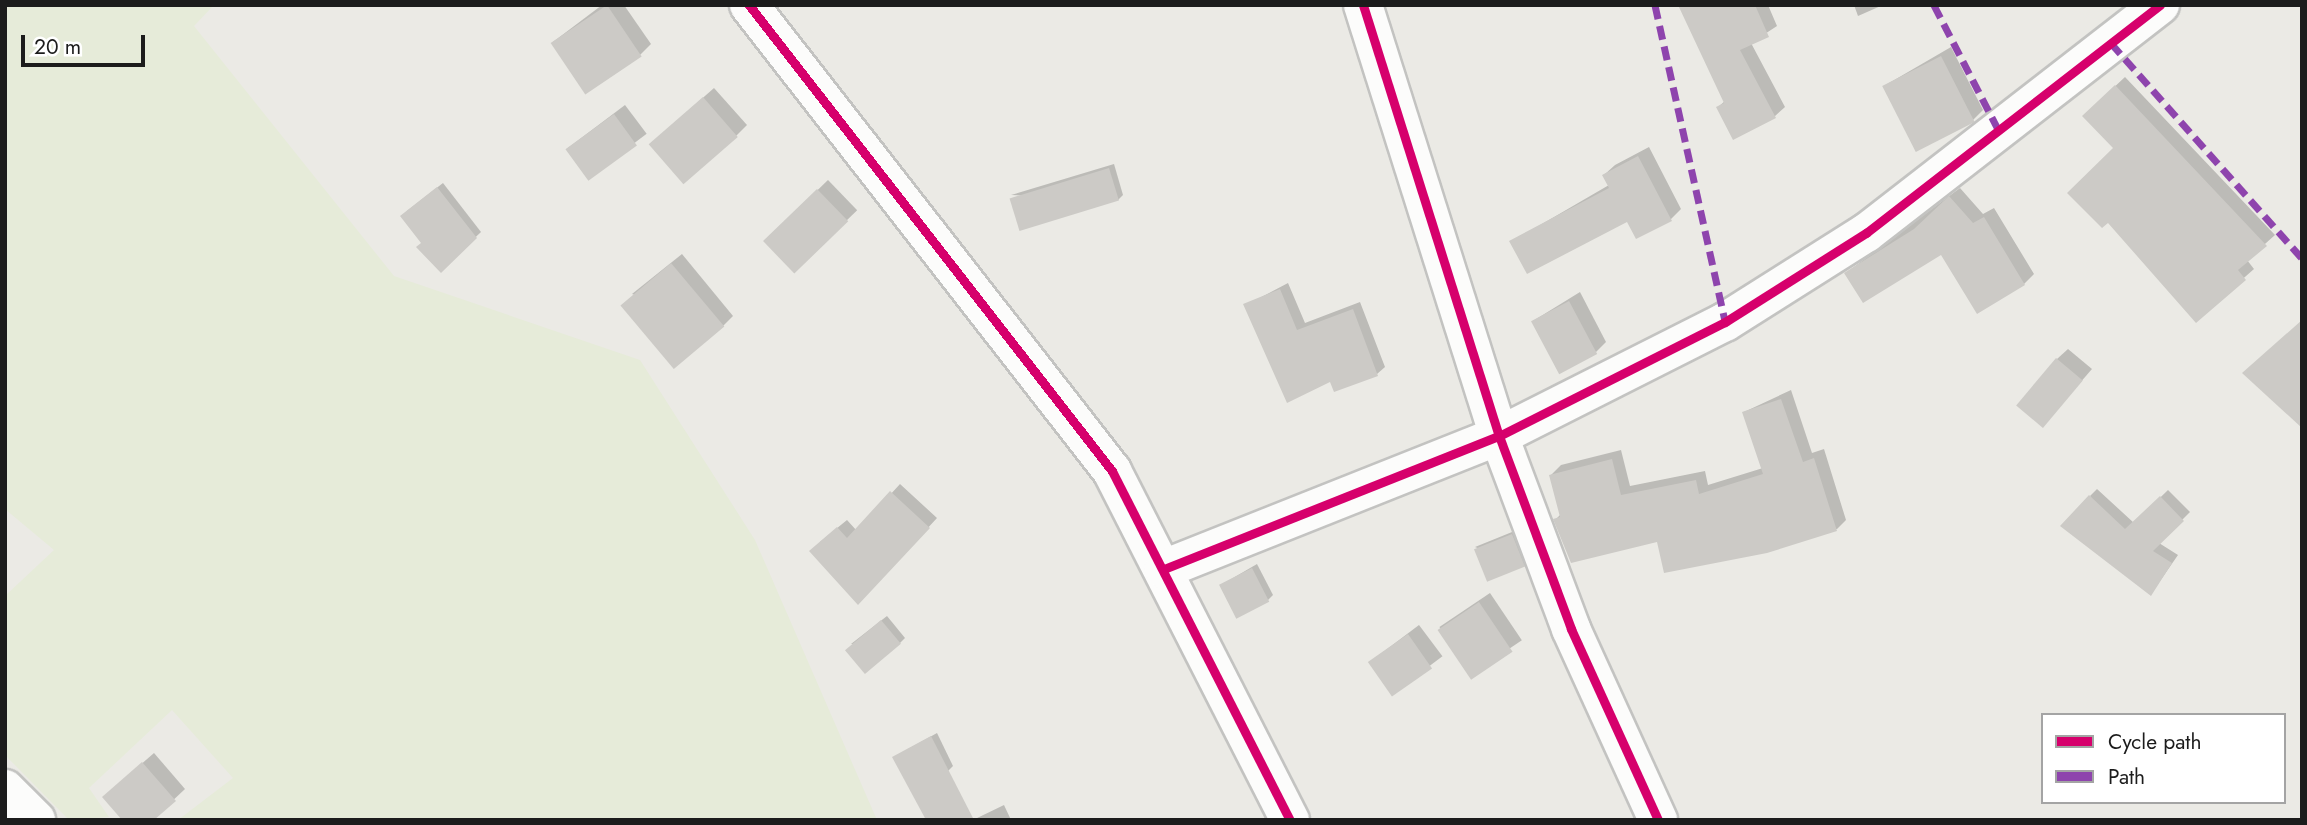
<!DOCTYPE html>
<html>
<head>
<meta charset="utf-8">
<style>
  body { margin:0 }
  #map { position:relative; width:2307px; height:825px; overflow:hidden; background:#ebeae5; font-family:Jost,sans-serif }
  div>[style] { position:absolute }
  .farmland>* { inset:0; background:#e6ebd9 }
  .shadow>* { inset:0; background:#0003; transform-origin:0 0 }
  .building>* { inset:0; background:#cccac6; transform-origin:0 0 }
  .roads { filter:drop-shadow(2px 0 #c3c3c1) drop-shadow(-2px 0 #c3c3c1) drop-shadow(0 2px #c3c3c1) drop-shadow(0 -2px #c3c3c1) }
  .minor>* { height:38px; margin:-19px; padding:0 19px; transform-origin:19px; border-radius:19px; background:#fcfcfb }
  .quiet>* { height:7px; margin-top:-3.5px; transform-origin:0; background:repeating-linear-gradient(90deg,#8e44ad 0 14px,transparent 0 21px) }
  .cycleway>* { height:9px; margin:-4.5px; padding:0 4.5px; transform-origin:4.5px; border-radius:4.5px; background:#d6006c }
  span { translate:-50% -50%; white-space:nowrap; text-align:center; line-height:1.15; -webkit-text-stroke:7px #fff; paint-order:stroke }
  .frame { position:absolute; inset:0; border:7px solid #1c1c1c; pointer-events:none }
  .legend { position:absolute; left:2041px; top:713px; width:245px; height:91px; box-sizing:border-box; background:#fff; border:2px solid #a4a4a4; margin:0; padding:9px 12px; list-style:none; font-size:21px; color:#1c1c1c }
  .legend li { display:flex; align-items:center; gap:14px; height:35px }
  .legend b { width:35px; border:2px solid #a4a4a4 }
  .scale { position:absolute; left:21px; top:35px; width:124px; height:32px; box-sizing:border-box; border:4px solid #1c1c1c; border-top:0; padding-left:9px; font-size:21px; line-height:24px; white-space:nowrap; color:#1c1c1c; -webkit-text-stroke:5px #fff; paint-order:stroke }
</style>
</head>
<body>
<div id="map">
  <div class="farmland">
    <i style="clip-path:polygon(5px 5px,214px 5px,194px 26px,394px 276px,640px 360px,755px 540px,877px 820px,178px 820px,233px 778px,172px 710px,89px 788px,109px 817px,69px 820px,5px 755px,5px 596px,54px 550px,5px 509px)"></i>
  </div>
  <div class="shadow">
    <i style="clip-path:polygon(602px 5px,624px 5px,651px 44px,640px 55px,553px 42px)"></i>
    <i style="clip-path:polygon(1680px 5px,1768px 5px,1777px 26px,1751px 43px,1785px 107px,1775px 116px,1734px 137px,1718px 107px,1725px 101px)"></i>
    <i style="clip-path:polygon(1854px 5px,1883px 5px,1858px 16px)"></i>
    <i style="clip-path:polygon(1951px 47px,1983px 110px,1973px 120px,1884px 86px)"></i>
    <i style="clip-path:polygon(2125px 77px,2275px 235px,2247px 260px,2254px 269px,2196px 320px,2094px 106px)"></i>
    <i style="clip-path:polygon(714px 88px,747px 125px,736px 136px,662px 134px)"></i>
    <i style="left:625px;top:105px;width:36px;height:73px;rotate:53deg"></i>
    <i style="clip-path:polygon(1649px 147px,1681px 209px,1671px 219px,1628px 220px,1511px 242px,1609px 185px,1604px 175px,1615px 165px)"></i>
    <i style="clip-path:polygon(1114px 164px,1123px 195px,1118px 200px,1011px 195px)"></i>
    <i style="left:828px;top:180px;width:42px;height:88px;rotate:46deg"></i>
    <i style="clip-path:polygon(443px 183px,481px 232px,441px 270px,407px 211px)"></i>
    <i style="clip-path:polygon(1960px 188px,1983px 214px,1994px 208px,2034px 274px,2024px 284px,1942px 253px,1846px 273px)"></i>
    <i style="clip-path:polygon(682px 254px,733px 316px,723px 326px,632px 294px)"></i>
    <i style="clip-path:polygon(1288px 283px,1305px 323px,1360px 302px,1385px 367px,1377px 374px,1331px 380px,1246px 305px)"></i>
    <i style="clip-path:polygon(1580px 292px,1606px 342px,1596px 352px,1533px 321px)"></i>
    <i style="clip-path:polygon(2068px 349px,2092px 369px,2052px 415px,2057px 359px)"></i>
    <i style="clip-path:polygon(1791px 390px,1812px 453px,1824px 449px,1846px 520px,1837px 529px,1658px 540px,1555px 520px,1561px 514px,1551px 475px,1561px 465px,1621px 450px,1630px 486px,1705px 471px,1708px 485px,1763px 468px,1744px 412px)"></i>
    <i style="clip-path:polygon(900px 484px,937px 518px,867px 594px,820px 542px,847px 520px,857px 531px)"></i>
    <i style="clip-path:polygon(2097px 489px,2134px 523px,2168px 490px,2190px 512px,2159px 543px,2178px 555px,2151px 594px,2090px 496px)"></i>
    <i style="clip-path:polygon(1517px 530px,1529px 561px,1524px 566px,1475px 547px)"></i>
    <i style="clip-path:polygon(1257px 564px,1273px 595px,1268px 600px,1221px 585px)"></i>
    <i style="left:1490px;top:593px;width:57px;height:61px;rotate:56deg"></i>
    <i style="clip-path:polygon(887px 616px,905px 638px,900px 643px,851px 644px)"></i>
    <i style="left:1419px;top:625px;width:39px;height:61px;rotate:53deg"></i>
    <i style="clip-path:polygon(937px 733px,953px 766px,948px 771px,894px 757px)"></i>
    <i style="clip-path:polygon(154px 753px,185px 789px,152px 820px,115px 787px)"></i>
    <i style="clip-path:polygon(1004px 805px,1011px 820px,973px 820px)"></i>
  </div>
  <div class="building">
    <i style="left:607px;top:5px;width:62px;height:68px;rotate:56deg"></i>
    <i style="clip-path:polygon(1678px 5px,1755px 5px,1769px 37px,1740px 50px,1776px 118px,1733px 140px,1716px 107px,1724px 103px)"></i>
    <i style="left:1941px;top:56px;width:74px;height:66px;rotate:63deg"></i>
    <i style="clip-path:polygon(2115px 85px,2267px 246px,2238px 270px,2246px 280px,2196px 323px,2108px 223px,2102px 228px,2067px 193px,2113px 148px,2082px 116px)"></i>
    <i style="left:703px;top:97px;width:53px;height:72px;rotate:49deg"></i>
    <i style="left:614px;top:114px;width:39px;height:60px;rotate:54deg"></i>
    <i style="clip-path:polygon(1638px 156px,1672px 221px,1636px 239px,1627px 222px,1527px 274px,1509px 241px,1609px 188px,1602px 175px)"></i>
    <i style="left:1109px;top:168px;width:34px;height:104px;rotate:73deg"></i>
    <i style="clip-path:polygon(437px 187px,477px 238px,441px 273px,416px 247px,421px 243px,400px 216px)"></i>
    <i style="left:817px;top:189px;width:45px;height:75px;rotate:46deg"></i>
    <i style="clip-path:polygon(1949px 196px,1973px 223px,1984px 217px,2025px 285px,1977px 314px,1941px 255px,1863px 303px,1844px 273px,1914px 229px)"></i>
    <i style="left:671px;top:263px;width:83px;height:66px;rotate:50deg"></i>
    <i style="clip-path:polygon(1280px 289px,1297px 330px,1353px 309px,1378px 376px,1334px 392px,1330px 382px,1287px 403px,1243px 304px)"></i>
    <i style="left:1569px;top:301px;width:60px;height:43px;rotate:62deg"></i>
    <i style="clip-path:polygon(2302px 320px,2302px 428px,2242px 373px)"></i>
    <i style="left:2056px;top:358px;width:35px;height:62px;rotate:40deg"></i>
    <i style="clip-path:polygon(1781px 399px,1803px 462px,1814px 458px,1837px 531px,1767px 553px,1664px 573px,1657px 542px,1571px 563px,1553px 519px,1560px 517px,1549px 475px,1612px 459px,1621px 495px,1696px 480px,1699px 494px,1763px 474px,1742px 412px)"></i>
    <i style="clip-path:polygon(890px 491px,930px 528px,858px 605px,809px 551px,837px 527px,847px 538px)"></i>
    <i style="clip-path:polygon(2089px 495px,2125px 529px,2160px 496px,2184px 521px,2153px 551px,2172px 563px,2151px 596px,2060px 526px)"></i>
    <i style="left:1512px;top:534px;width:35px;height:41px;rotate:68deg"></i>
    <i style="left:1252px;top:568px;width:38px;height:37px;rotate:63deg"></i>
    <i style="left:1479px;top:602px;width:60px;height:50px;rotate:56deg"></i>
    <i style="left:881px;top:620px;width:31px;height:47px;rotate:50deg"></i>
    <i style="left:1408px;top:634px;width:42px;height:49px;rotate:55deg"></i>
    <i style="clip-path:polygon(931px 736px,974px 820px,926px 820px,892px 757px)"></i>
    <i style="clip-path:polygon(142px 762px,176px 801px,154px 820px,122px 820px,102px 797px)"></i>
  </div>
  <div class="roads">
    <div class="minor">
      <i style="left:749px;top:5px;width:591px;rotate:52.08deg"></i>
      <i style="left:1112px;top:471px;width:392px;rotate:63deg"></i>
      <i style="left:1363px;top:5px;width:452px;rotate:72.5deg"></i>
      <i style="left:1499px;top:436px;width:206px;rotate:69.5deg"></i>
      <i style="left:1571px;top:629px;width:210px;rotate:65.5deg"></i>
      <i style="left:1164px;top:569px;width:360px;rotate:-21.7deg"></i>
      <i style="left:1499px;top:436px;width:253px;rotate:-26.8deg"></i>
      <i style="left:1725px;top:322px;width:167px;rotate:-32.3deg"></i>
      <i style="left:1866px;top:233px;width:372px;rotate:-37.8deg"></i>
      <i style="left:5px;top:789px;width:44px;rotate:45deg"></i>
    </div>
  </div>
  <div class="quiet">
    <i style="left:1655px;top:5px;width:325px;rotate:77.5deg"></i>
    <i style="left:1934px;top:5px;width:142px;rotate:62.7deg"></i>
    <i style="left:2111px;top:43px;width:288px;rotate:48.4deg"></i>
  </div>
  <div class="cycleway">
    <i style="left:749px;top:5px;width:591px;rotate:52.08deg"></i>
    <i style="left:1112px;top:471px;width:392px;rotate:63deg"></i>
    <i style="left:1363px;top:5px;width:452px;rotate:72.5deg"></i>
    <i style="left:1499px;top:436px;width:206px;rotate:69.5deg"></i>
    <i style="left:1571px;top:629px;width:210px;rotate:65.5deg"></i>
    <i style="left:1164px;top:569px;width:360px;rotate:-21.7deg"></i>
    <i style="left:1499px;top:436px;width:253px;rotate:-26.8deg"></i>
    <i style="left:1725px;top:322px;width:167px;rotate:-32.3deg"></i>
    <i style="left:1866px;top:233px;width:372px;rotate:-37.8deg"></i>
  </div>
  <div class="frame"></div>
  <ul class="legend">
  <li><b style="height:9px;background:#d6006c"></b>Cycle path</li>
  <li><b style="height:9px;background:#8e44ad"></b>Path</li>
  </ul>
  <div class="scale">20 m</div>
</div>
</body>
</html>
